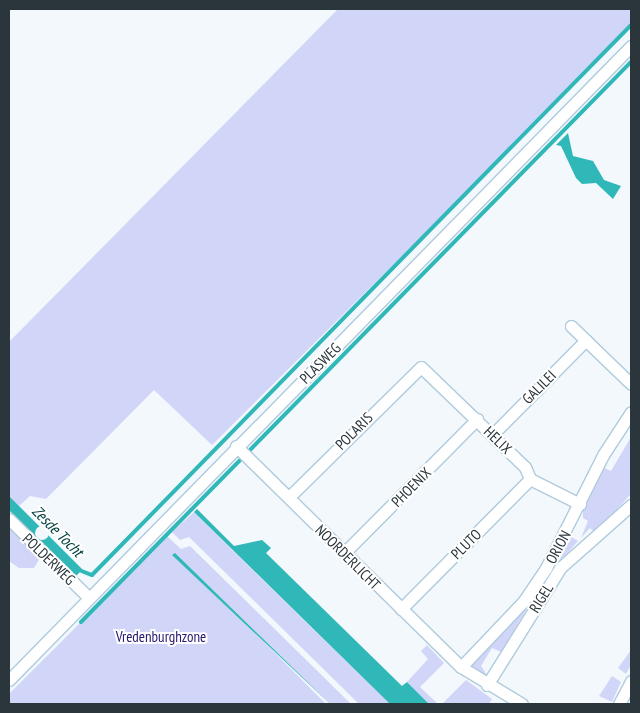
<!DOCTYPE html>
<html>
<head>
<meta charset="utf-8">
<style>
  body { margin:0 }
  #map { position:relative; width:640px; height:713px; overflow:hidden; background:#f3f8fc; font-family:"PT Sans Narrow",sans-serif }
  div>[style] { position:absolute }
  .green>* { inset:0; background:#d1d5f8 }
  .water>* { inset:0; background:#30b8b8; transform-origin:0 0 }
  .pier>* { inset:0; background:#f3f8fc }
  .round { border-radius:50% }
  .stream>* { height:4px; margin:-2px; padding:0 2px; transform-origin:2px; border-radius:2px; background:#30b8b8 }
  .roads { filter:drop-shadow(1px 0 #afcbdd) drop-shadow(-1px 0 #afcbdd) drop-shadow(0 1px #afcbdd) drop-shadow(0 -1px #afcbdd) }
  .minor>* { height:11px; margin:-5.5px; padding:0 5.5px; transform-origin:5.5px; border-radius:5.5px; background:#fff }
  span { translate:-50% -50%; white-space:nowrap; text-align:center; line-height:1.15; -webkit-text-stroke:4px #fff; paint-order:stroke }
  .street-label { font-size:15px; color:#2a353c }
  .park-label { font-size:15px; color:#25166e }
  .water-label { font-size:16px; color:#044141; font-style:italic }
  .frame { position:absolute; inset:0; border:10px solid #2a353c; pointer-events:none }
</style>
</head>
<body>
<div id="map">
  <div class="green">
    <i style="clip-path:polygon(338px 9px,631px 9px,631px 28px,212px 445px,154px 390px,46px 499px,30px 496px,19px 506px,9px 496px,9px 342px)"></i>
    <i style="clip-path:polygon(631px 437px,631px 494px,595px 533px,590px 528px,581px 538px,588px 521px,583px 518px,583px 506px,602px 467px,611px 471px)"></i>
    <i style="clip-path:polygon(194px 512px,231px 549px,390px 704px,359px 704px,189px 537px,180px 540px,172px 532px)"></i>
    <i style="clip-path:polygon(9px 526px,40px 558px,34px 568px,19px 568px,9px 561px)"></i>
    <i style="clip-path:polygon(167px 536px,181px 549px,190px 546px,351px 704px,330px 704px,175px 553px,326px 704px,9px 704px,9px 694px)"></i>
    <i style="clip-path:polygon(570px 536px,578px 541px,548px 575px,547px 574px)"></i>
    <i style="clip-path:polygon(523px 608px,526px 610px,501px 652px,492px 648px,481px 666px,487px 675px,472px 668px,473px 662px)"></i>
    <i style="clip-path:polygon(427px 645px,444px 663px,420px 687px,438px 704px,429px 704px,407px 682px,428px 659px,421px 651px)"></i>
    <i style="clip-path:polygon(631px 650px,631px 665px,626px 674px,618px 668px)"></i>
    <i style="clip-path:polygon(612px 676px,621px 682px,612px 702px,599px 696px)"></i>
    <i style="clip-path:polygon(466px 680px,492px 699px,489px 704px,442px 704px)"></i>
  </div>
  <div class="water">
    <i style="clip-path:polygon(568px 133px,573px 156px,593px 161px,604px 180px,621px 186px,613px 199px,596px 183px,582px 184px,576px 178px,561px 146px,556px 145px)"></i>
    <i style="left:9px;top:496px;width:104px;height:10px;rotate:45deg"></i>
    <i style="clip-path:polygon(197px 509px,234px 546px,262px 540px,271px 548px,266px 553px,402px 686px,407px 682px,429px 704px,390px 704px,194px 512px)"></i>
    <i style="clip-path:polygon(175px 553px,330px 704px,172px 555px)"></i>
  </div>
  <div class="pier">
    <i class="round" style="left:35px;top:526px;width:14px;height:14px"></i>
  </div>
  <div class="stream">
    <i style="left:79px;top:570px;width:14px;rotate:21deg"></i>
    <i style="left:92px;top:575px;width:770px;rotate:-45.58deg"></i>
    <i style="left:81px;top:622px;width:785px;rotate:-45.52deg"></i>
  </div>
  <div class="roads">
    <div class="minor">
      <i style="left:571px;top:326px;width:83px;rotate:44deg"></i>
      <i style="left:493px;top:434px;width:132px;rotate:-45.3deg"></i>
      <i style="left:236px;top:446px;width:315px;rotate:44.5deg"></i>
      <i style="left:461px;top:667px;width:71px;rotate:31.2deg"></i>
      <i style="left:289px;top:497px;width:185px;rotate:-44.6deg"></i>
      <i style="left:421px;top:367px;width:144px;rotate:43.9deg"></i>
      <i style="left:525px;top:467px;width:13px;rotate:67deg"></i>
      <i style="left:530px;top:479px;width:56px;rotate:26.6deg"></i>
      <i style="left:9px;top:519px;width:112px;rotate:44.6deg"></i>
      <i style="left:344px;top:553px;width:189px;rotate:-45.2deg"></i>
      <i style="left:401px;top:609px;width:183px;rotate:-45.2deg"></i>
      <i style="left:461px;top:667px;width:90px;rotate:-46.4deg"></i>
      <i style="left:523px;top:602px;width:41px;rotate:-55.9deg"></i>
      <i style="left:546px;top:568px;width:127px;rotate:-63.2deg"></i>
      <i style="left:603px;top:455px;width:51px;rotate:-56.9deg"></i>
      <i style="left:9px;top:680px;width:888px;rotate:-45.55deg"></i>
      <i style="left:487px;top:685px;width:138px;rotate:-58deg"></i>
      <i style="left:560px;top:568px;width:95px;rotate:-41.6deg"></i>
      <i style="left:619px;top:704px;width:26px;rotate:-62deg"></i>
    </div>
  </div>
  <div class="street-label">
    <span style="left:320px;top:363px;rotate:-45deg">PLASWEG</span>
    <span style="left:539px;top:387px;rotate:-45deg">GALILEI</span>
    <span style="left:354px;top:431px;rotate:-45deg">POLARIS</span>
    <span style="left:498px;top:440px;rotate:44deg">HELIX</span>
    <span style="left:411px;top:487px;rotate:-45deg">PHOENIX</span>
    <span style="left:466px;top:544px;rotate:-45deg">PLUTO</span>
    <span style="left:558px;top:547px;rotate:-61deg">ORION</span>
    <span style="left:348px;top:557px;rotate:45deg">NOORDERLICHT</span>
    <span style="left:49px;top:559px;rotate:44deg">POLDERWEG</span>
    <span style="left:541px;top:598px;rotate:-58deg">RIGEL</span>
  </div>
  <div class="park-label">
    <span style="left:161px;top:637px">Vredenburghzone</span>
  </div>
  <div class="water-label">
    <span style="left:58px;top:531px;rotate:45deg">Zesde Tocht</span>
  </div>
  <div class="frame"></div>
</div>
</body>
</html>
